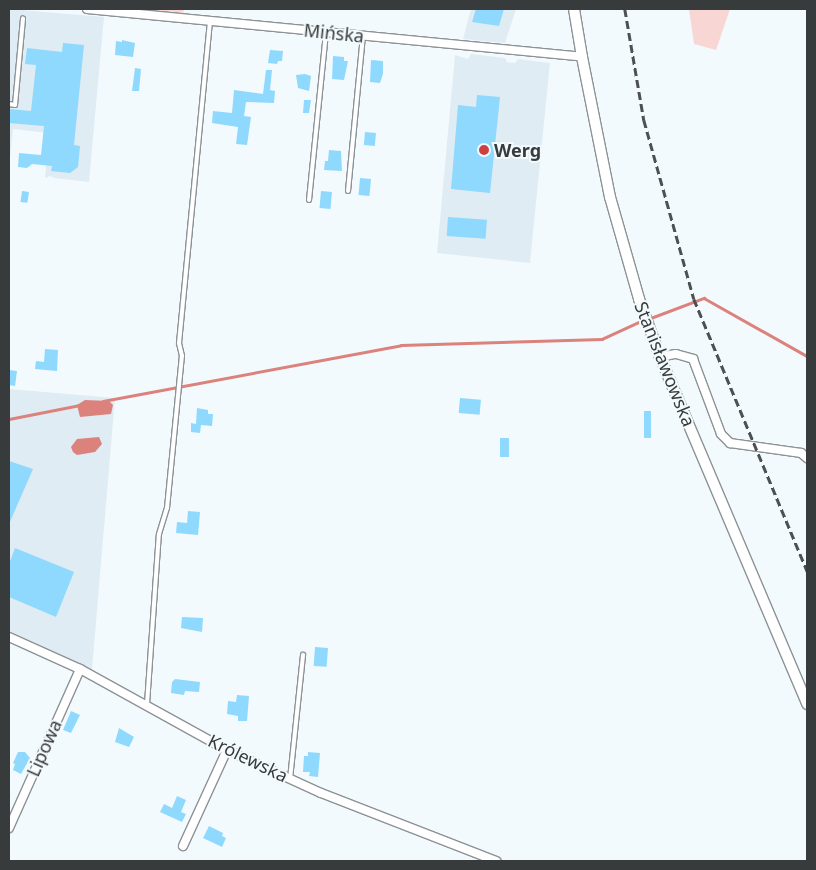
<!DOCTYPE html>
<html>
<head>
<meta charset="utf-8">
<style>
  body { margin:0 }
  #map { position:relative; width:816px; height:870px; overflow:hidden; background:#f3fafd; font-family:"Noto Sans",sans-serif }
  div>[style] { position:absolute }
  .built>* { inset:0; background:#dfecf3 }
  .green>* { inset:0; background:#f8d6d3 }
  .water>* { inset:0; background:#dc827c }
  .stream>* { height:2.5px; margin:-1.25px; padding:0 1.25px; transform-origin:1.25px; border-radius:1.25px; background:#dc827c }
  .building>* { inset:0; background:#8ed9fd; transform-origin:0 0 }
  .roads { filter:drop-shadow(1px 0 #8c9295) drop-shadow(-1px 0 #8c9295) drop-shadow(0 1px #8c9295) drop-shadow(0 -1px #8c9295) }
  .service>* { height:4px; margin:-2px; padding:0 2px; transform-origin:2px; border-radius:2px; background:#fff }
  .minor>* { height:8px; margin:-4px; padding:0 4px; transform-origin:4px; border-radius:4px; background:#fff }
  .tertiary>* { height:10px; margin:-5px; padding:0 5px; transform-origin:5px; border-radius:5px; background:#fff }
  .rail>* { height:2.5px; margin-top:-1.25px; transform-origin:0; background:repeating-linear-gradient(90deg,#4d5052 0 8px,transparent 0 12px) }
  .dots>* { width:14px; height:14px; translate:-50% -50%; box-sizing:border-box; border:2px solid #f3fafd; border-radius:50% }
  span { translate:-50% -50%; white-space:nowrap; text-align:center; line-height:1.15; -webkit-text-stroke:4px #f3fafd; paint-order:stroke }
  .street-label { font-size:18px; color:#383b3c }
  .poi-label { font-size:18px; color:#383b3c; font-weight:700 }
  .left { translate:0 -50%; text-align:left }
  .frame { position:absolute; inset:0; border:10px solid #383b3c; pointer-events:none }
</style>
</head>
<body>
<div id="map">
  <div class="built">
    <i style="clip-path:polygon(9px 9px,104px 17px,89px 182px,54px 178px,50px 176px,45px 178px,49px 133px,13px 129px,9px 167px)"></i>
    <i style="clip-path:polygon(471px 9px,516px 9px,505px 43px,463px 39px)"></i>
    <i style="clip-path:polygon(471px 54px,505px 58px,507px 62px,515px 63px,518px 59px,550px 63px,530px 263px,437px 253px,455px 55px,468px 59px)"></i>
    <i style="clip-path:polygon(9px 389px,115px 398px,92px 670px,9px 633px)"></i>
  </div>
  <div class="green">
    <i style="clip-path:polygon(129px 9px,184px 9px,183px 14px)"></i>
    <i style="clip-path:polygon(689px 9px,730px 9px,716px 50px,694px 44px)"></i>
  </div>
  <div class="water">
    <i style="clip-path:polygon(85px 400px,109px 401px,113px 405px,111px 414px,80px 417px,77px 405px)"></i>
    <i style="clip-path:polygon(99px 437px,102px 444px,95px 452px,77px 455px,73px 452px,71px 447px,77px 439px)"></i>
  </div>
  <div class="stream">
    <i style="left:648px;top:319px;width:60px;rotate:-20.6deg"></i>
    <i style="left:704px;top:298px;width:118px;rotate:29.4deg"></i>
    <i style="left:103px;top:401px;width:303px;rotate:-10.6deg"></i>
    <i style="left:401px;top:345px;width:201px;rotate:-1.7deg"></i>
    <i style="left:602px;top:339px;width:45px;rotate:-24.9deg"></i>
    <i style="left:9px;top:419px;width:72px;rotate:-11.2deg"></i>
  </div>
  <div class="building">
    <i style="clip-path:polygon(476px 9px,504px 9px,499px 26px,472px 22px)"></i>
    <i style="clip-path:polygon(122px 40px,135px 43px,133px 57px,115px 55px,116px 41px,122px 42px)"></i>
    <i style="clip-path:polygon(63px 43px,84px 45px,74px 145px,80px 146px,78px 167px,70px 173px,51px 171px,52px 166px,32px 164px,27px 168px,18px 167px,19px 153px,41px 155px,44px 126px,9px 123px,9px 109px,31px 111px,36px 65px,25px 64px,27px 48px,62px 52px)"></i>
    <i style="clip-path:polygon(270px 50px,283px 51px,282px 61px,278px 61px,277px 64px,268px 63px)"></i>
    <i style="clip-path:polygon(333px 56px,344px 57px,344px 61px,348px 61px,344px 80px,332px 79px)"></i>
    <i style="clip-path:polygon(371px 60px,383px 61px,383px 74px,380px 83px,370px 82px)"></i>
    <i style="clip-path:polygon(135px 68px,141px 69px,139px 91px,132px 91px)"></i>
    <i style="clip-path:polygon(266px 70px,272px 70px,270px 90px,275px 91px,274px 103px,246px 102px,244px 116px,251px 117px,247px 145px,236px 144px,238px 127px,212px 123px,213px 111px,232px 113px,234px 90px,263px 94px)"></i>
    <i style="clip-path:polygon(305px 74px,311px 76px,309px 91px,298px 88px,296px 75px)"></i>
    <i style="clip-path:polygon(477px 95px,500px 97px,490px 193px,451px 189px,458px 105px,476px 107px)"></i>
    <i style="clip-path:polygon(304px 100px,311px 100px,309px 113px,303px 113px)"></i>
    <i style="left:365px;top:132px;width:11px;height:13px;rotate:5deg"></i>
    <i style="clip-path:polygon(329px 150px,341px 151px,342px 171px,324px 170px,325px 161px,328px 161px)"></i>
    <i style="left:360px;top:178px;width:11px;height:17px;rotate:5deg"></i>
    <i style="left:22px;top:191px;width:7px;height:11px;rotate:8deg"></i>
    <i style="left:321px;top:191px;width:11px;height:17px;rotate:5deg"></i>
    <i style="left:448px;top:217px;width:39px;height:19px;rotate:4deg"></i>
    <i style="clip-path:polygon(45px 349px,58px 350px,57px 371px,35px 369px,36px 361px,44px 362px)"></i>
    <i style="clip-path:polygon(9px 370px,17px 371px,15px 386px,9px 385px)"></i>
    <i style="left:460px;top:398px;width:21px;height:15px;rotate:5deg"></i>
    <i style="clip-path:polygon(197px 408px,208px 410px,208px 414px,213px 414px,212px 426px,201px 425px,200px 433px,191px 432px,191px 423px,196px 424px)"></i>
    <i style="left:644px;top:411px;width:7px;height:27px"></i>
    <i style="left:500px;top:438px;width:9px;height:19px"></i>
    <i style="clip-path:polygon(9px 461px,33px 469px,9px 524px)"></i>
    <i style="clip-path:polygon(188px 511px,200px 512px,198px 535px,176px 533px,177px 522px,187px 523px)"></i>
    <i style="clip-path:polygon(15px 548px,74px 572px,56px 617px,9px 597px,9px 564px)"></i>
    <i style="clip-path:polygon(182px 617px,203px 618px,202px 632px,181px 628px)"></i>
    <i style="left:315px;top:647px;width:13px;height:19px;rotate:4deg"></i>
    <i style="clip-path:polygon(175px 679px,200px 682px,199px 692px,185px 691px,184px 695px,171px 693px,172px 682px)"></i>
    <i style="clip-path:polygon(237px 695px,249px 696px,247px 721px,238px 721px,238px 716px,227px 714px,228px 701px,236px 702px)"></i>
    <i style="clip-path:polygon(71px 711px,80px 715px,71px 733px,63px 730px)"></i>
    <i style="clip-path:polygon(119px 728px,134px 737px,129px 747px,115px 742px)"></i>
    <i style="clip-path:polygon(18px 752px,25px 752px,30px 758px,21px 774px,13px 770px,15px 764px,13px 763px)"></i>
    <i style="clip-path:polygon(308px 752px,320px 753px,318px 777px,309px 776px,310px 772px,303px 772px,304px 756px,308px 756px)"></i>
    <i style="clip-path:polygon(177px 796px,186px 800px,181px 812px,186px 814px,182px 822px,160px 812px,164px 804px,172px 808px)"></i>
    <i style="clip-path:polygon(209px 826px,223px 833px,222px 836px,226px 838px,222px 847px,203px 838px)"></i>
  </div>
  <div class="roads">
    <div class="service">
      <i style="left:9px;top:104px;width:6px;rotate:9deg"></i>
      <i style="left:15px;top:105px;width:87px;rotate:-84.7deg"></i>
      <i style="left:348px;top:191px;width:156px;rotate:-84.5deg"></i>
      <i style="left:309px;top:200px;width:169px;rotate:-84.2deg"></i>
      <i style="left:147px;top:704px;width:170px;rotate:-86deg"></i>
      <i style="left:159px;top:534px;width:27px;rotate:-73deg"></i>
      <i style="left:167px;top:508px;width:153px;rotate:-84.4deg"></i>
      <i style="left:182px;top:356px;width:13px;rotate:-103deg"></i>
      <i style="left:179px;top:343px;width:324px;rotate:-84.5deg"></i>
      <i style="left:290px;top:779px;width:125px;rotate:-84deg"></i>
    </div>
    <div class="minor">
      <i style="left:87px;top:9px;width:497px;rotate:5.5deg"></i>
      <i style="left:660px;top:357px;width:16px;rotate:-11deg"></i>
      <i style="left:676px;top:354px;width:18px;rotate:16deg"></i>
      <i style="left:693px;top:359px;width:80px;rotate:69.5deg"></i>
      <i style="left:721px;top:434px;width:13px;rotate:45deg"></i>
      <i style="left:730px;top:443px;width:72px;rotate:8deg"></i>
      <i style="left:801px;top:453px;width:8px;rotate:40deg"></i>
      <i style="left:9px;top:637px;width:78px;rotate:24.3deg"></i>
      <i style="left:80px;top:669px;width:168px;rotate:28.9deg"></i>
      <i style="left:227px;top:750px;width:103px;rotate:24.6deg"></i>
      <i style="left:321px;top:793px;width:188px;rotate:21.2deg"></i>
      <i style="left:9px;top:828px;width:174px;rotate:-65.9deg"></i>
      <i style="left:183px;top:846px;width:106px;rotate:-65.4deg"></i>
    </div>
    <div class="tertiary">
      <i style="left:574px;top:9px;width:49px;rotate:80.5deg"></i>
      <i style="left:582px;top:57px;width:143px;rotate:78.7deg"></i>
      <i style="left:610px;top:197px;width:106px;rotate:74.1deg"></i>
      <i style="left:639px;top:299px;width:62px;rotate:70.1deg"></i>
      <i style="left:660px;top:357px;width:377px;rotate:67deg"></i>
    </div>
  </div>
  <div class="rail">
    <i style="left:625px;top:9px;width:113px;rotate:80.3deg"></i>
    <i style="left:644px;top:120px;width:186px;rotate:74.4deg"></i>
    <i style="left:694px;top:299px;width:295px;rotate:67.4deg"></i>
  </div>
  <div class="dots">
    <i style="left:484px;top:150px;background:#ce3f3f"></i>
  </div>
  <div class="street-label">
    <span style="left:334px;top:33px;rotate:6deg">Mińska</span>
    <span style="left:665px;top:364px;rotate:68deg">Stanisławowska</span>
    <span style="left:44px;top:748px;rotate:-66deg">Lipowa</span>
    <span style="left:248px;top:758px;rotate:26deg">Królewska</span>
  </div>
  <div class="poi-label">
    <span class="left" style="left:494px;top:150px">Werg</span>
  </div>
  <div class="frame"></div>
</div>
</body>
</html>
